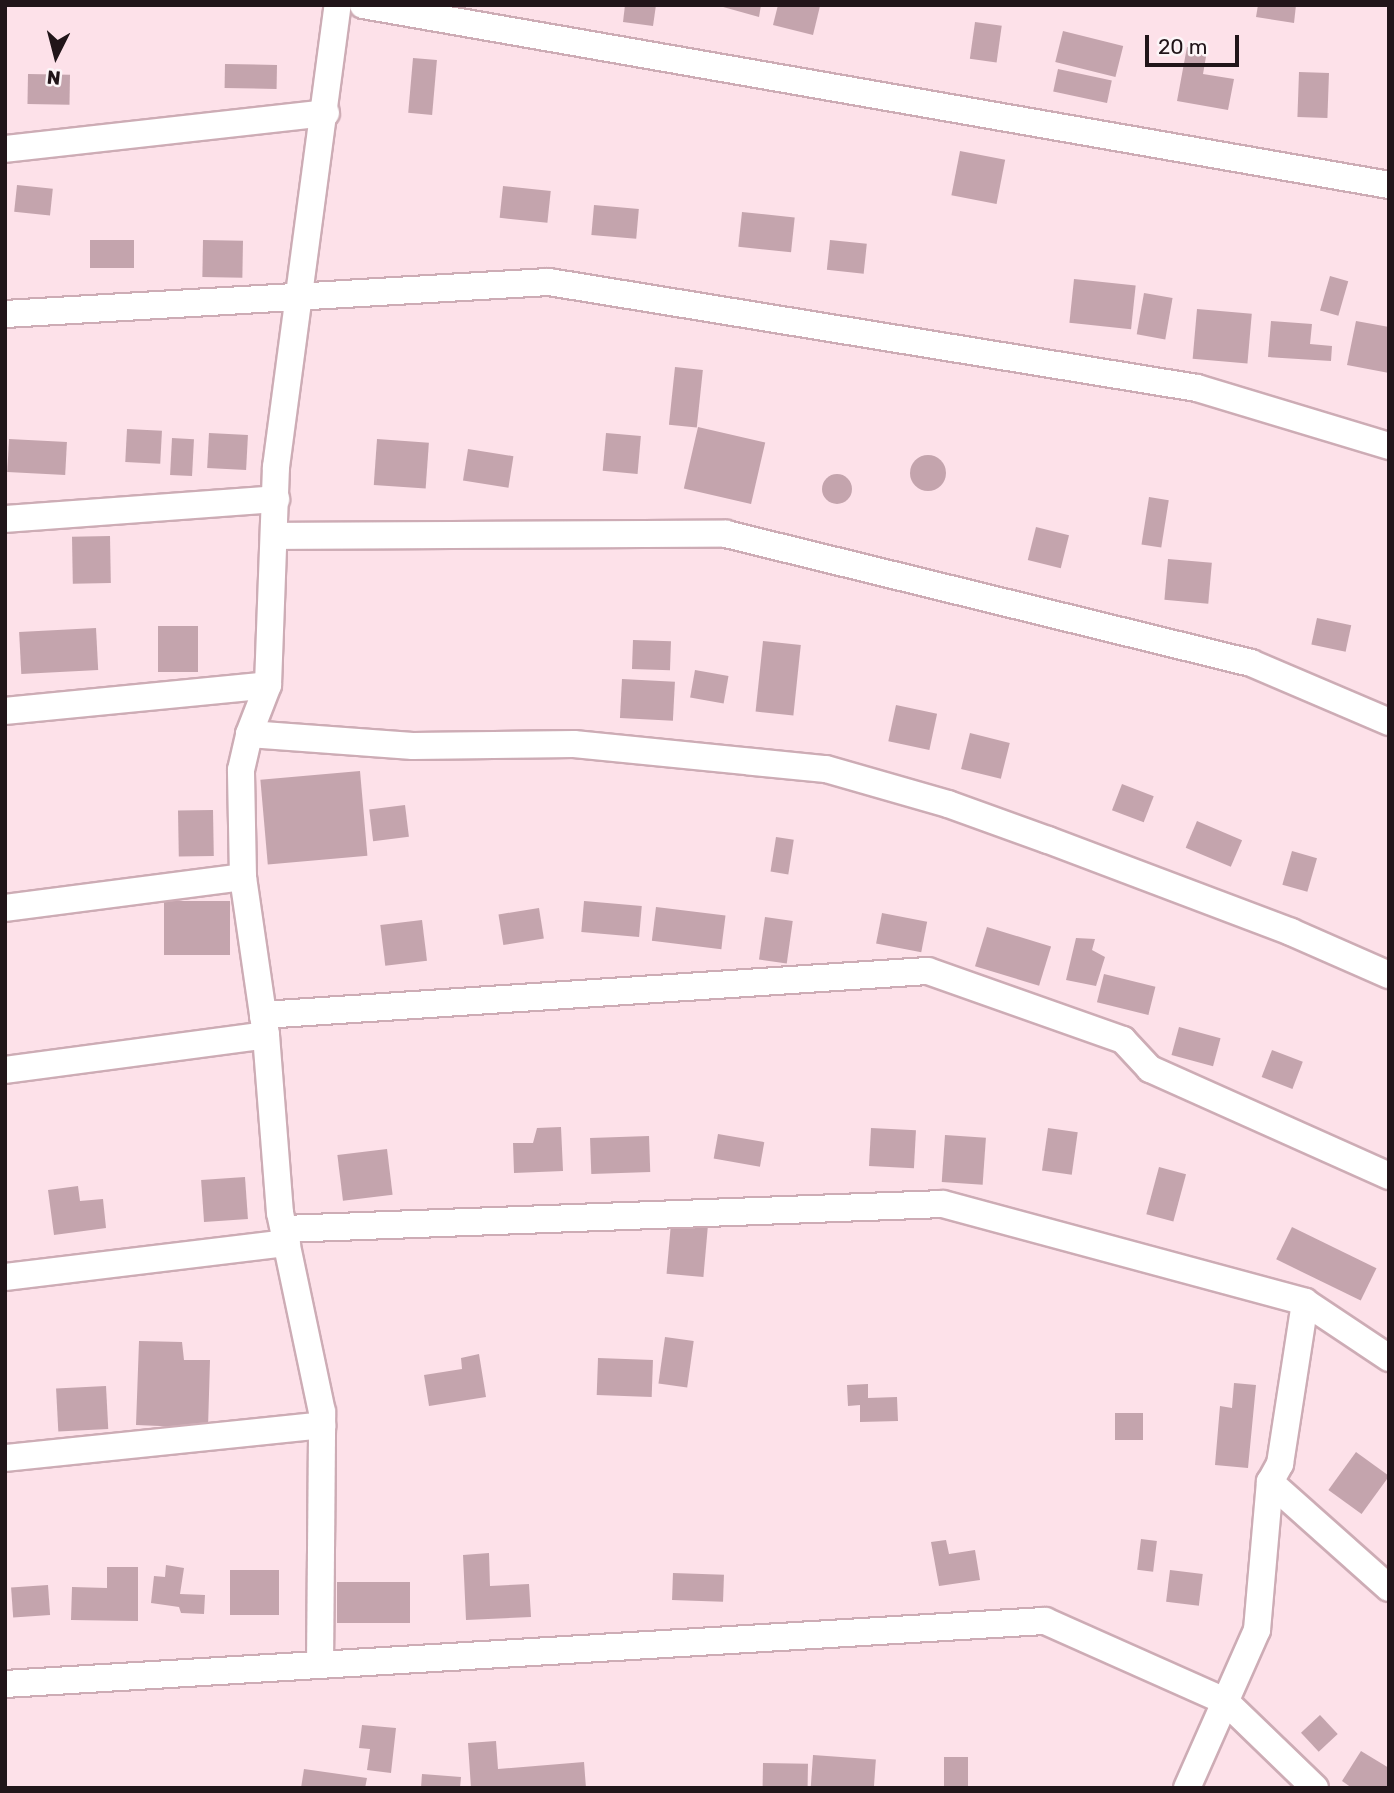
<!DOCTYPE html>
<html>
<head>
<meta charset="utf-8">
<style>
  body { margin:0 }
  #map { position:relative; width:1394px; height:1793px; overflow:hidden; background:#fde1e9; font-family:Rubik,sans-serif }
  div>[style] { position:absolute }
  .building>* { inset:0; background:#c4a4ad; transform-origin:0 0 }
  .round { border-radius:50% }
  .roads { filter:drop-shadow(2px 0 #cdacb5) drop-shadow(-2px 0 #cdacb5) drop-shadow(0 2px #cdacb5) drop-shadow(0 -2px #cdacb5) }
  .street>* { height:26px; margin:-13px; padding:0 13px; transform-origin:13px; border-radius:13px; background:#fff }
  span { translate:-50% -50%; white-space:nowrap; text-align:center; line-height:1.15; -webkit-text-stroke:5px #fcf5f7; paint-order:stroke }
  .frame { position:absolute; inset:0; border:7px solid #211519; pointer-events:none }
  .north { position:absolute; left:21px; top:21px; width:70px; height:70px; -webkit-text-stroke:5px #fcf5f7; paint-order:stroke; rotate:186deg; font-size:19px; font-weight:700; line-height:28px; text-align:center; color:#211519 }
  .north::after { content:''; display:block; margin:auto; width:24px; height:32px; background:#211519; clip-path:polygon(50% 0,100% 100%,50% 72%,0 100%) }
  .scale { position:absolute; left:1145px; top:35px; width:94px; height:32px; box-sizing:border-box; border:4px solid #211519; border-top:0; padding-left:9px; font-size:21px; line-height:24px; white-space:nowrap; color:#211519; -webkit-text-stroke:5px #fcf5f7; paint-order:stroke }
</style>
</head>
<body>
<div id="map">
  <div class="building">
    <i style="clip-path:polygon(625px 5px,656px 5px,653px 26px,623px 22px)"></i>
    <i style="clip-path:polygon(716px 5px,761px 5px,759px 17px)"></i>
    <i style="clip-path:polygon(778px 5px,820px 6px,813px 35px,773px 25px)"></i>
    <i style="clip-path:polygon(1258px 5px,1296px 5px,1294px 23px,1256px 17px)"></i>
    <i style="left:975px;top:22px;width:27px;height:37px;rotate:8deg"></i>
    <i style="left:1063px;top:31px;width:62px;height:32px;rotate:14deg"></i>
    <i style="clip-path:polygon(1187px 47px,1207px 51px,1203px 74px,1234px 79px,1228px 110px,1177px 101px)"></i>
    <i style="left:413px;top:58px;width:24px;height:55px;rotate:5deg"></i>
    <i style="left:225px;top:64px;width:52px;height:24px;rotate:1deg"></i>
    <i style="left:1058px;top:69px;width:55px;height:23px;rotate:12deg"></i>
    <i style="left:1299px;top:72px;width:30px;height:45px;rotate:2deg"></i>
    <i style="left:28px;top:74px;width:42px;height:30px;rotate:1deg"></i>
    <i style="left:960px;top:151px;width:46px;height:45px;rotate:11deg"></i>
    <i style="left:17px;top:185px;width:36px;height:27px;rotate:6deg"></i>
    <i style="left:503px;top:186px;width:48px;height:32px;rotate:6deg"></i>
    <i style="left:594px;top:205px;width:45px;height:30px;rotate:5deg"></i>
    <i style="left:742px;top:212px;width:53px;height:35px;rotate:6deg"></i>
    <i style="left:90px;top:240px;width:44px;height:28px"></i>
    <i style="left:203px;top:240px;width:40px;height:37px;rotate:1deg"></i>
    <i style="left:830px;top:240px;width:37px;height:30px;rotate:6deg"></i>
    <i style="left:1330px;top:276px;width:19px;height:36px;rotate:16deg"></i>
    <i style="left:1074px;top:279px;width:62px;height:44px;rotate:6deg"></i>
    <i style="left:1144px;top:293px;width:29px;height:42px;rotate:10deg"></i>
    <i style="left:1197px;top:309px;width:55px;height:50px;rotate:5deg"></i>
    <i style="clip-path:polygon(1271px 321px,1312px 324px,1310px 344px,1332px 346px,1331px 361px,1268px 357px)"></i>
    <i style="clip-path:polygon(1356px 321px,1389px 327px,1389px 373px,1347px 365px)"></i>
    <i style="left:675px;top:367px;width:28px;height:58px;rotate:6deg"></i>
    <i style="left:698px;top:427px;width:69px;height:63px;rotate:13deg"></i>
    <i style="left:127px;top:429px;width:35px;height:33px;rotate:3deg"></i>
    <i style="left:209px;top:433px;width:39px;height:35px;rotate:3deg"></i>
    <i style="left:606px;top:433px;width:35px;height:38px;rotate:5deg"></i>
    <i style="left:172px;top:438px;width:22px;height:37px;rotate:3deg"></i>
    <i style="left:9px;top:439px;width:58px;height:33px;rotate:3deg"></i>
    <i style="left:377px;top:439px;width:52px;height:46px;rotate:4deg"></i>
    <i style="left:468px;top:449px;width:46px;height:32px;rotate:9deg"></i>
    <i class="round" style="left:910px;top:455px;width:36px;height:36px"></i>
    <i class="round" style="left:822px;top:474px;width:30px;height:30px"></i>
    <i style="left:1149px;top:497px;width:20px;height:48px;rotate:9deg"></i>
    <i style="left:1036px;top:527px;width:34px;height:34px;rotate:14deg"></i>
    <i style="left:110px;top:536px;width:47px;height:38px;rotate:89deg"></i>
    <i style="left:1168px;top:559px;width:44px;height:41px;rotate:5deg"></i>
    <i style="left:1317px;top:618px;width:35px;height:27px;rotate:12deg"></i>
    <i style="left:158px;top:626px;width:40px;height:46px"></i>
    <i style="left:96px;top:628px;width:42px;height:77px;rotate:87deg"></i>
    <i style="left:633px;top:640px;width:38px;height:29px;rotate:2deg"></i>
    <i style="left:763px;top:641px;width:38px;height:71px;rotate:6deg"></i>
    <i style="left:695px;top:670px;width:34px;height:28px;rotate:10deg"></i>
    <i style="left:622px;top:679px;width:53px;height:39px;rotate:3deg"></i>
    <i style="left:896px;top:705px;width:42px;height:37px;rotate:12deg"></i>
    <i style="left:970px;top:733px;width:41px;height:37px;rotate:14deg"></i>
    <i style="left:360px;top:771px;width:85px;height:100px;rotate:85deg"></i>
    <i style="left:1122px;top:784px;width:34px;height:28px;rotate:21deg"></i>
    <i style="left:405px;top:805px;width:32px;height:36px;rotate:83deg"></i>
    <i style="left:213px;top:810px;width:46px;height:35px;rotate:89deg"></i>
    <i style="left:1197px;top:821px;width:49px;height:29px;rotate:23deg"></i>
    <i style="left:776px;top:837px;width:18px;height:35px;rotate:9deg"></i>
    <i style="left:1292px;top:851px;width:26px;height:35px;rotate:16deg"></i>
    <i style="left:164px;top:901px;width:66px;height:54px"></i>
    <i style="left:584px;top:901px;width:58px;height:31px;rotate:5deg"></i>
    <i style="left:656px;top:907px;width:70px;height:34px;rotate:7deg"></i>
    <i style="left:539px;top:908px;width:31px;height:41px;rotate:81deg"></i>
    <i style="left:882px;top:913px;width:46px;height:31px;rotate:11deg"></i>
    <i style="left:765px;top:917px;width:28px;height:43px;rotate:8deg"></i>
    <i style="left:422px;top:920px;width:41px;height:42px;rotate:83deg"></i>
    <i style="left:987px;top:927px;width:67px;height:41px;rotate:17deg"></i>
    <i style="clip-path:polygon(1076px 938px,1095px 939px,1092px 950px,1105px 957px,1096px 986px,1066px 980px)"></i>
    <i style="left:1104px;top:974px;width:53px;height:29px;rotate:14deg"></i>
    <i style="left:1179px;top:1027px;width:43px;height:29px;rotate:15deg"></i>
    <i style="left:1272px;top:1050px;width:33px;height:29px;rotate:21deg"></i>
    <i style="clip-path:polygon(561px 1127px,563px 1171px,514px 1173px,513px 1143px,533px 1143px,537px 1128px)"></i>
    <i style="left:871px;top:1128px;width:45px;height:38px;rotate:3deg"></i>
    <i style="left:1048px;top:1128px;width:30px;height:43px;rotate:8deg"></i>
    <i style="left:718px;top:1134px;width:47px;height:25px;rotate:10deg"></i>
    <i style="left:945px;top:1135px;width:41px;height:47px;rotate:4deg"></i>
    <i style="left:649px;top:1136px;width:36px;height:59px;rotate:88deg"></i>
    <i style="left:387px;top:1149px;width:46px;height:50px;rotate:83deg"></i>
    <i style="left:1159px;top:1167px;width:28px;height:49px;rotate:15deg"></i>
    <i style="left:245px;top:1177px;width:42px;height:44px;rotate:86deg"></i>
    <i style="clip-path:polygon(78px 1186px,80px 1201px,103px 1199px,106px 1228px,54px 1235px,48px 1190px)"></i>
    <i style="left:671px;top:1223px;width:37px;height:51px;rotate:5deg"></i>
    <i style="left:1292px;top:1227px;width:94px;height:36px;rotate:26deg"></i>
    <i style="left:665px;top:1337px;width:29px;height:47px;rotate:8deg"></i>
    <i style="clip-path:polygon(139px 1341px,182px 1342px,184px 1360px,210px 1360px,208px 1428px,136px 1425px)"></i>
    <i style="clip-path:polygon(479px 1354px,486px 1397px,429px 1406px,424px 1375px,462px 1369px,461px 1358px)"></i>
    <i style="left:598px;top:1358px;width:55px;height:37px;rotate:2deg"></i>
    <i style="clip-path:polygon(1234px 1383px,1256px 1385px,1248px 1468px,1215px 1465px,1220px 1406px,1232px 1408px)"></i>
    <i style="clip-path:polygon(868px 1384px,868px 1398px,897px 1397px,898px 1421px,860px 1422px,860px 1405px,848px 1406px,847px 1385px)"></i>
    <i style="left:106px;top:1386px;width:43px;height:50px;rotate:87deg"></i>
    <i style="left:1115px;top:1413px;width:28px;height:27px"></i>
    <i style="left:1356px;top:1452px;width:41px;height:47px;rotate:36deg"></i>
    <i style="left:1141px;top:1539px;width:16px;height:31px;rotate:7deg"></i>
    <i style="clip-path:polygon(946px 1540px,949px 1554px,975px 1550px,980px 1580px,939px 1586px,931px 1542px)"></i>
    <i style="clip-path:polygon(489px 1553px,490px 1586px,529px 1584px,531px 1617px,466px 1620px,463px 1555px)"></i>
    <i style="clip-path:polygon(166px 1565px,184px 1568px,180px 1594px,205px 1595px,204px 1614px,181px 1613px,179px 1607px,151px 1603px,154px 1576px,165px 1577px)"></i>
    <i style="clip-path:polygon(107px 1567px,138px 1567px,138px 1621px,71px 1620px,72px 1587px,107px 1588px)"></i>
    <i style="left:230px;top:1570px;width:49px;height:45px"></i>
    <i style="left:1170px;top:1570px;width:33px;height:32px;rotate:7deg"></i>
    <i style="left:673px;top:1573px;width:51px;height:27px;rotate:2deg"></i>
    <i style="left:337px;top:1582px;width:73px;height:41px"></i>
    <i style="left:48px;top:1585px;width:30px;height:37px;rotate:86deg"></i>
    <i style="left:1320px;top:1715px;width:26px;height:26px;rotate:47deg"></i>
    <i style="clip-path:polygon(362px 1725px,396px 1728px,391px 1773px,367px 1770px,370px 1749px,359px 1748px)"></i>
    <i style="clip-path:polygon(496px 1741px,498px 1769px,584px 1762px,586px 1788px,471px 1788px,468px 1743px)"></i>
    <i style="clip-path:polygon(1361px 1751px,1389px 1768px,1389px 1788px,1352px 1788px,1342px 1781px)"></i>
    <i style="left:813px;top:1755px;width:63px;height:33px;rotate:4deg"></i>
    <i style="left:944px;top:1757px;width:24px;height:31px"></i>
    <i style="left:763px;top:1763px;width:45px;height:25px;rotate:1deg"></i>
    <i style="clip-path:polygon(304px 1769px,367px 1778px,365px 1788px,301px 1788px)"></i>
    <i style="clip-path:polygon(422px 1774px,461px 1777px,460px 1788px,421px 1788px)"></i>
  </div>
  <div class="roads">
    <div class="street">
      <i style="left:363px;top:5px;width:1042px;rotate:9.95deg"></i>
      <i style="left:5px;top:149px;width:323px;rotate:-6.4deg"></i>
      <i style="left:5px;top:314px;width:545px;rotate:-3.37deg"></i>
      <i style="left:549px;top:282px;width:657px;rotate:9.29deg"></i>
      <i style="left:1197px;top:388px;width:201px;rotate:16.8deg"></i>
      <i style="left:5px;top:519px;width:272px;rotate:-4.2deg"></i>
      <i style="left:274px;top:536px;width:452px;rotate:-0.3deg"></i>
      <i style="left:726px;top:534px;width:541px;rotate:13.8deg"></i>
      <i style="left:1251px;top:663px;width:150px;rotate:23.1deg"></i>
      <i style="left:5px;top:711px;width:264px;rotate:-5.6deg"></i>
      <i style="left:249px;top:734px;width:164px;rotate:4.2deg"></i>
      <i style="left:413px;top:746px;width:161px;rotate:-0.7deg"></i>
      <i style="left:574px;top:744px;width:253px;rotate:5.7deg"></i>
      <i style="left:826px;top:769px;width:127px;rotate:16deg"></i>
      <i style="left:948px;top:804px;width:106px;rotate:19.8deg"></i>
      <i style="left:1048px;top:840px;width:260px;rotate:20.7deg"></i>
      <i style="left:1291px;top:932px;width:107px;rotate:23.7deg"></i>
      <i style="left:5px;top:908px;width:240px;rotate:-7.4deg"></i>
      <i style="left:263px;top:1015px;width:666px;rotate:-3.79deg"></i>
      <i style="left:928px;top:971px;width:207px;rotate:19.5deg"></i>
      <i style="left:1123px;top:1040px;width:40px;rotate:47deg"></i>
      <i style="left:1150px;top:1069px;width:262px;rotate:24.1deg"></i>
      <i style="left:5px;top:1070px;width:263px;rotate:-7.6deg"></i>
      <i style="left:284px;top:1229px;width:659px;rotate:-2.17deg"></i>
      <i style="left:943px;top:1204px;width:375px;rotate:15.1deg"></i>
      <i style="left:1305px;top:1302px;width:101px;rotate:33.7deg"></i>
      <i style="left:5px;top:1277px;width:284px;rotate:-6.9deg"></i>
      <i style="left:5px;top:1458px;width:319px;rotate:-5.9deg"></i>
      <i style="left:1270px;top:1482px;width:159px;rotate:41.7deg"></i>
      <i style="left:320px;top:1665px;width:253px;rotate:-89.5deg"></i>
      <i style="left:322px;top:1412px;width:203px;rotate:-101.9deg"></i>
      <i style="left:280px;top:1213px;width:179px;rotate:-94.5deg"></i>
      <i style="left:266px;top:1035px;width:160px;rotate:-98.3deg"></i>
      <i style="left:243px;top:877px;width:107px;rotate:-91.1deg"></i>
      <i style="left:241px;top:770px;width:37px;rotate:-77deg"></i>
      <i style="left:249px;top:734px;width:53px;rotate:-68.8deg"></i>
      <i style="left:268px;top:685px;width:218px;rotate:-87.9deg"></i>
      <i style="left:276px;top:467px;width:466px;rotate:-82.4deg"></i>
      <i style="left:5px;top:1684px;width:1042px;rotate:-3.47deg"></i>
      <i style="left:1045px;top:1621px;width:197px;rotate:24deg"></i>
      <i style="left:1225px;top:1701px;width:125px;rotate:44deg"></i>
      <i style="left:1187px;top:1788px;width:173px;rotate:-66.1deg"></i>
      <i style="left:1257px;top:1630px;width:149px;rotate:-85deg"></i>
      <i style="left:1270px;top:1482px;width:21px;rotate:-61deg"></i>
      <i style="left:1280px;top:1464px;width:164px;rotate:-81.2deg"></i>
    </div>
  </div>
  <div class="frame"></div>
  <div class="north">N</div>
  <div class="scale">20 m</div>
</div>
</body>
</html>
